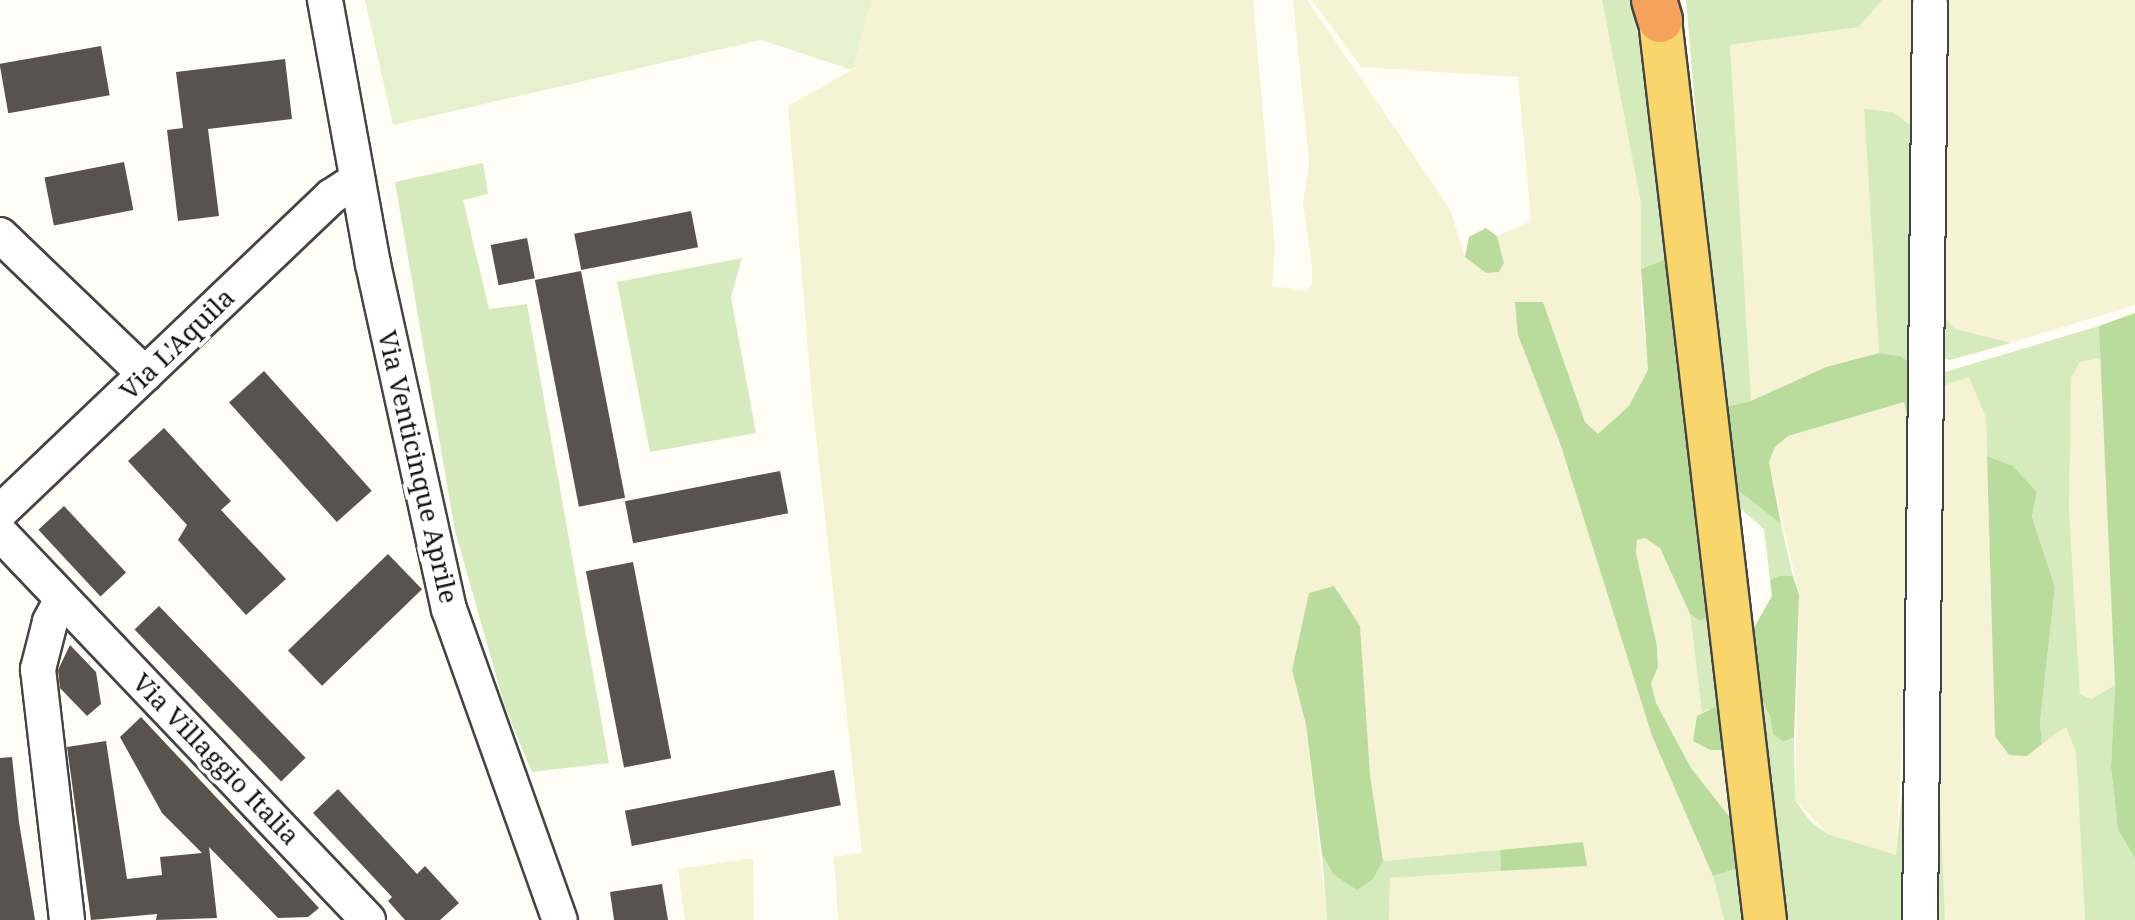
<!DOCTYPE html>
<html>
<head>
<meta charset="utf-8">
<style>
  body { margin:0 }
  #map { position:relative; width:2135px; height:920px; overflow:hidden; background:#fffdf5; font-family:"Noto Serif",serif }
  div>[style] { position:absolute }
  .farmland>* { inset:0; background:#f6f3d4 }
  .green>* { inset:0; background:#d5ebbd }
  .forest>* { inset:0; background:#b9dc9c }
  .pitch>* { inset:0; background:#e6f2cf }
  .building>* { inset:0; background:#5a524d; transform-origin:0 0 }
  .roads { filter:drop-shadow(2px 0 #444) drop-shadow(-2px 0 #444) drop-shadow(0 2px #444) drop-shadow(0 -2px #444) }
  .minor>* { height:34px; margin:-17px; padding:0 17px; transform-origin:17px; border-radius:17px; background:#fff }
  .major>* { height:42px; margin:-21px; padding:0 21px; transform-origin:21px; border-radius:21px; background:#f9d66b }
  .highway>* { height:44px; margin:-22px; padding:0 22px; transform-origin:22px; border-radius:22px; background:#f5a25d }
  span { translate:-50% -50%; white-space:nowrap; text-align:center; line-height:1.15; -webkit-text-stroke:8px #fff; paint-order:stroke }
  .street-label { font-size:26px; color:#111 }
</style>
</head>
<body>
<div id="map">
  <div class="farmland">
    <i style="clip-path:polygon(872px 0,1253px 0,1275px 249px,1272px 286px,1305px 291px,1312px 283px,1312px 266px,1303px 203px,1309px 163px,1293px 0,1307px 0,1450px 209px,1465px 257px,1504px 263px,1497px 236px,1531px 221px,1518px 77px,1361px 67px,1312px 0,1602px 0,1641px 204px,1641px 304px,1649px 370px,1629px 406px,1598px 435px,1585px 422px,1543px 302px,1518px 335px,1561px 446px,1652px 736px,1713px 876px,1724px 920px,1389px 920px,1390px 878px,1586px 866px,1583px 843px,1383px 861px,1370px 775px,1309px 594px,1292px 670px,1306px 725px,1327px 920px,838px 920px,834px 857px,862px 853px,812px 400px,788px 106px,852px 70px)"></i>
    <i style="clip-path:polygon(1882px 0,1924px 0,1928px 144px,1892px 112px,1864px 110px,1879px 353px,1826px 367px,1751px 401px,1729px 45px,1859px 27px)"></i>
    <i style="clip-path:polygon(1938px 0,2135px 0,2135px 305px,2011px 343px,1955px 329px,1933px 305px)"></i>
    <i style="clip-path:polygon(2102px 358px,2115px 685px,2092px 699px,2080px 694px,2069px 511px,2071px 378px,2080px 362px)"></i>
    <i style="clip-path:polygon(1969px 377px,1986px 418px,1995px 736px,2042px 744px,2066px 727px,2076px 751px,2085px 920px,1945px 920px,1938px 742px,1939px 395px,1943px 386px)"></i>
    <i style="clip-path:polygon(1904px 402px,1908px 420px,1906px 670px,1896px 855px,1828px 834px,1795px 800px,1799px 595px,1769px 462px,1775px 447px,1788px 436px)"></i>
    <i style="clip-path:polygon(1645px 538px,1660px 548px,1690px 614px,1702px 713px,1693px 741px,1710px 750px,1733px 750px,1735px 824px,1691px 768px,1656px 703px,1651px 683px,1658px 667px,1657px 646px,1636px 553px,1637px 540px)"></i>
    <i style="clip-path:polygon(753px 858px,754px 920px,685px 920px,678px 869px)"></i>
  </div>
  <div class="green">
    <i style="clip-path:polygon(1602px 0,1631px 0,1651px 107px,1673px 256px,1641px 269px,1641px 204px)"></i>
    <i style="clip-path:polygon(1686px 0,1882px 0,1859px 27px,1730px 45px,1751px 401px,1721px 408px)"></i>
    <i style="clip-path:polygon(1864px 109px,1892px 112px,1917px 130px,1921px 378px,1901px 356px,1879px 353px)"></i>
    <i style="clip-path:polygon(483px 163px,488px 194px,463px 200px,489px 309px,527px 304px,609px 763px,532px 772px,505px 707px,455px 531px,395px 182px)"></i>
    <i style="clip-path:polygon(742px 258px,731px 297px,756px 433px,650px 452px,617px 282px)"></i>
    <i style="clip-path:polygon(1933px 305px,1955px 329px,2011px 343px,1950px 360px,1937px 356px)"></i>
    <i style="clip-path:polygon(2099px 326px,2102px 358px,2080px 362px,2071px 378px,2069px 511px,2080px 694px,2092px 699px,2115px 685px,2111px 767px,2118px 830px,2135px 858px,2135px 920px,2085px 920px,2076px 752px,2066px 727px,2042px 744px,2040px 722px,2055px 587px,2032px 517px,2037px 492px,2013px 466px,1987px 456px,1986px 418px,1969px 377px,1943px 386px,1939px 395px,1938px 742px,1945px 920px,1929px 920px,1936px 392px,1945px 372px)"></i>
    <i style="clip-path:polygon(1919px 413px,1917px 920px,1781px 920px,1752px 684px,1770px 716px,1773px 734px,1783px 742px,1794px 737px,1795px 800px,1811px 822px,1828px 834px,1896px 855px,1904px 770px,1908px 420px)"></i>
    <i style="clip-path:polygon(1730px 484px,1781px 524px,1793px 576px,1770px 580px,1764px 529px,1735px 504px)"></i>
    <i style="clip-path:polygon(1690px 614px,1700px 621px,1713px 614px,1727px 712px,1709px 709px,1702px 713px)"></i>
    <i style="clip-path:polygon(1500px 850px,1501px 871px,1390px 878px,1389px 920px,1327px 920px,1322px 855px,1334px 875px,1373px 879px,1383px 861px)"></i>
    <i style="clip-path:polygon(1745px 866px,1747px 920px,1724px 920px,1713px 876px)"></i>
  </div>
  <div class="forest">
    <i style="clip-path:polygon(1486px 228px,1497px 236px,1504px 263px,1499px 272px,1486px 273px,1465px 257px,1469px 237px)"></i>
    <i style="clip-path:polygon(1673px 256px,1713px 614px,1700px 621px,1690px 614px,1660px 548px,1645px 538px,1637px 540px,1636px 553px,1657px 646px,1658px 667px,1651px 683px,1656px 703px,1691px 768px,1735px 824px,1745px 866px,1713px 876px,1652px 736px,1561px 446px,1518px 335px,1515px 302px,1543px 302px,1585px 422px,1598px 434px,1629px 406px,1648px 370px,1641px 269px)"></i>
    <i style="clip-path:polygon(2135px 313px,2135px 858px,2118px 830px,2111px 767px,2115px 685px,2099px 326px)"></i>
    <i style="clip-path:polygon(1879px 353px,1901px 356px,1914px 367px,1919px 413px,1908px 420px,1904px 402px,1788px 436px,1775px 447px,1769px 462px,1781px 524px,1730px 484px,1721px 408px,1751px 401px,1826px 367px)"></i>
    <i style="clip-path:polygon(1987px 456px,2013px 466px,2037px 492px,2032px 517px,2055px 587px,2040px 722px,2042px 744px,2027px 756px,2009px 755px,1995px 736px)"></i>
    <i style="clip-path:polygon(1780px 576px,1793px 576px,1799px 595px,1794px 737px,1783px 742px,1773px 734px,1770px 716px,1752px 684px,1747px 640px,1772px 596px,1770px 580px)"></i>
    <i style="clip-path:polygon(1334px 586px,1360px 626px,1370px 775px,1383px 861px,1373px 879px,1357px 890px,1334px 875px,1322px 855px,1306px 725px,1292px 670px,1309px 593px)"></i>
    <i style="clip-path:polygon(1715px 707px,1727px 712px,1733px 750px,1710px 750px,1693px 741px,1697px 716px)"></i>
    <i style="clip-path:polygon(1583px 842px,1587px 866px,1501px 871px,1500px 850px)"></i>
  </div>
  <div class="pitch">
    <i style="clip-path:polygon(365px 0,872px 0,852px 70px,761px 40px,393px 125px)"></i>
  </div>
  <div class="building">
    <i style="left:101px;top:46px;width:50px;height:103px;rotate:80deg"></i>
    <i style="clip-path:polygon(285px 59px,292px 119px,208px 129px,219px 216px,178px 221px,167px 130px,183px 128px,176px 72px)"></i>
    <i style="left:124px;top:162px;width:49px;height:81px;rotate:79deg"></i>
    <i style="left:691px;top:211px;width:37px;height:119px;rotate:79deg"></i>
    <i style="left:527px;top:238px;width:41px;height:37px;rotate:79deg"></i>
    <i style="left:581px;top:271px;width:231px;height:47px;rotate:79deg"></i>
    <i style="left:264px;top:371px;width:161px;height:47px;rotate:48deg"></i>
    <i style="clip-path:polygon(164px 428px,231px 501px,221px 510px,286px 579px,246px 615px,178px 540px,187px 525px,128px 461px)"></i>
    <i style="left:780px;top:471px;width:43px;height:158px;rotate:79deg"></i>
    <i style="left:64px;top:506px;width:91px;height:35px;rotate:47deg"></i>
    <i style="left:388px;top:554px;width:49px;height:139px;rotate:46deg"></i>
    <i style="left:633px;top:562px;width:200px;height:48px;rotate:79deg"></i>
    <i style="left:159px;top:606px;width:211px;height:34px;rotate:46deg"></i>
    <i style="clip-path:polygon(70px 645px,96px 672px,101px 704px,87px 716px,60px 688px,58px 670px)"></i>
    <i style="clip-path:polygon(141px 717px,245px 828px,319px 908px,308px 917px,278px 918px,209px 847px,217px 918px,156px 920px,157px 914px,91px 920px,67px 747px,106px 741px,127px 879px,162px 875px,160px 857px,202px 853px,162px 813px,120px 737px)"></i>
    <i style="clip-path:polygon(12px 757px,19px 822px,35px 920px,0 920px,0 758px)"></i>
    <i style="left:834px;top:770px;width:36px;height:213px;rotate:79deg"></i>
    <i style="clip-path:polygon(338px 789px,417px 874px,425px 866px,459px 903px,440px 920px,405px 920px,388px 901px,392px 897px,313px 813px)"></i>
    <i style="clip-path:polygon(662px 884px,668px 920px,614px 920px,610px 892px)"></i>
  </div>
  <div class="roads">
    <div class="minor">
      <i style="left:325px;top:0;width:268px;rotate:79.7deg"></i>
      <i style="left:373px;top:264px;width:353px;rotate:77.6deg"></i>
      <i style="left:449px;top:609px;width:330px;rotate:70.4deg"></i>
      <i style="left:0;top:235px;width:201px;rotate:43.8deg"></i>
      <i style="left:0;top:512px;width:458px;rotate:-43.6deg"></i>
      <i style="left:332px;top:196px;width:30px;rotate:-33deg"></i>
      <i style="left:0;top:533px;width:534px;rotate:46.44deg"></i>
      <i style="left:62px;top:599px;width:26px;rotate:118deg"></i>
      <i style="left:50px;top:622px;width:49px;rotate:104.3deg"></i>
      <i style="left:38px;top:669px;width:253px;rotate:83.4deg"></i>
      <i style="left:1920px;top:920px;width:916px;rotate:-89.37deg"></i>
    </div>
    <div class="major">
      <i style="left:1660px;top:20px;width:906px;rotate:83.35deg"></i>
    </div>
    <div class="highway">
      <i style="left:1654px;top:0;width:21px;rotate:73deg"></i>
    </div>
  </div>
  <div class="street-label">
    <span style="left:177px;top:344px;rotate:-44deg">Via L'Aquila</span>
    <span style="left:418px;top:467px;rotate:77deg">Via Venticinque Aprile</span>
    <span style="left:216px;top:759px;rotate:46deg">Via Villaggio Italia</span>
  </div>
</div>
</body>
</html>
